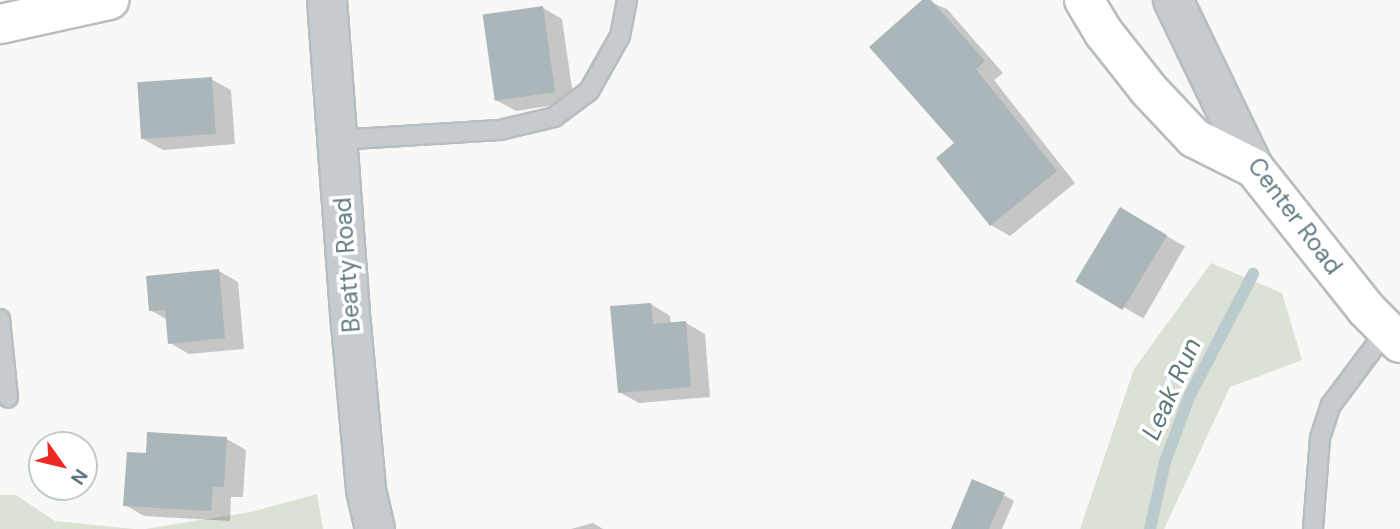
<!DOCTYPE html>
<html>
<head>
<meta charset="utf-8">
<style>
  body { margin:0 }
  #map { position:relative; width:1400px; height:529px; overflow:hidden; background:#f8f8f6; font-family:"DM Sans",sans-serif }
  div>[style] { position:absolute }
  .green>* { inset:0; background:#dce1d6 }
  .shadow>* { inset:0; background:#0003; transform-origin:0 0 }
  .stream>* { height:12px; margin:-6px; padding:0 6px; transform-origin:6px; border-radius:6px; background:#bbcbcd }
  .building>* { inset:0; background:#aab6b9; transform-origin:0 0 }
  .roads { filter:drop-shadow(2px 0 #b7bdc0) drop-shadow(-2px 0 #b7bdc0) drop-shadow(0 2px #b7bdc0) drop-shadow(0 -2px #b7bdc0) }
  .service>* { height:18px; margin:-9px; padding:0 9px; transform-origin:9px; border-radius:9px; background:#c6cbcd }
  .tertiary>* { height:38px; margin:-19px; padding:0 19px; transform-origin:19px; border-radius:19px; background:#c6cbcd }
  .primary>* { height:38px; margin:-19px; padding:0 19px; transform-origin:19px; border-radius:19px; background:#fff }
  span { translate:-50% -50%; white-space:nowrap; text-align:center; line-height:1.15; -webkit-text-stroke:7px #fff; paint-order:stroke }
  .street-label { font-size:24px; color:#627a82 }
  .water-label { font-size:26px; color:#5d7a7c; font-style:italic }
  .north { position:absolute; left:28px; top:431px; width:70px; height:70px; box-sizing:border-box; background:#fff; border:2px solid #c0cacd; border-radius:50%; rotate:124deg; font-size:19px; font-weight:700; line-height:28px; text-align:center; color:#627a82 }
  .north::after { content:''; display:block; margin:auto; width:24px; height:32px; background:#ec2a22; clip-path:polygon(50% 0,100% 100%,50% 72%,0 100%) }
</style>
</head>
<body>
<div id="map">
  <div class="green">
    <i style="clip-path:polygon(1211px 263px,1282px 293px,1302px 360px,1230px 387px,1164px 529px,1080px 529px,1134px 369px)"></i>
    <i style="clip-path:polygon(317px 494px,323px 529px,145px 529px,251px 512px)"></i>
    <i style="clip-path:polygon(0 495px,16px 495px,55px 521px,135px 529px,0 529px)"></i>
  </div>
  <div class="shadow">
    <i style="clip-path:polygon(925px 0,947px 9px,1003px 73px,994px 80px,1075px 183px,1010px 236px,991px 225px,957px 143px)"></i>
    <i style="clip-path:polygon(543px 8px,562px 19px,574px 102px,516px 111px,496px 100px)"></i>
    <i style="clip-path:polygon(211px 79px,231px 90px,235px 144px,163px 150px,143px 139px)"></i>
    <i style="left:1120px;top:209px;width:75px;height:83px;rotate:30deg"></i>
    <i style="clip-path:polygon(219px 271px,238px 282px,244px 349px,189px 354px,170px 343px,168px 320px,150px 310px)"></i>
    <i style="clip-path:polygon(651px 304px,670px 316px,671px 324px,686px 323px,705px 334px,710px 397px,639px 403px,619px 392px)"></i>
    <i style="clip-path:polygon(149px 434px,227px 439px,246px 450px,243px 497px,231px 497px,230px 521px,144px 516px,125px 505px,147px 455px)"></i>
    <i style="clip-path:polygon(1004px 495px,1014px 501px,1002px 529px,968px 529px)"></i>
    <i style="clip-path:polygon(593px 523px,603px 529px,571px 529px)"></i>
  </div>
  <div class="stream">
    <i style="left:1150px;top:529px;width:69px;rotate:-77.4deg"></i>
    <i style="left:1165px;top:462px;width:69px;rotate:-69.7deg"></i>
    <i style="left:1189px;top:397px;width:139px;rotate:-62.5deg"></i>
  </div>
  <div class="building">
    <i style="clip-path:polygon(922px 0,931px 0,985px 61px,976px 69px,1057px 171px,990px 226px,936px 158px,954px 143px,869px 47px)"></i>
    <i style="left:543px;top:6px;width:87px;height:61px;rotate:82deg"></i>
    <i style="left:212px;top:77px;width:57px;height:75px;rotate:86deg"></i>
    <i style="left:1120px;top:207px;width:55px;height:87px;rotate:31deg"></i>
    <i style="clip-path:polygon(219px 269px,225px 338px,168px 344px,165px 310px,149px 311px,146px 276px)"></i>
    <i style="clip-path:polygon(651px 303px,653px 324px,686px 321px,691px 387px,618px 393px,610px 306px)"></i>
    <i style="clip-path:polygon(147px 432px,227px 437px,224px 487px,213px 487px,211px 511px,123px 506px,127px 452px,146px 453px)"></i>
    <i style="clip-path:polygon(972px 479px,1005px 493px,989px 529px,951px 529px)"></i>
  </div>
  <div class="roads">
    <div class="service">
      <i style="left:337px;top:140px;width:163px;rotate:-3.5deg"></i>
      <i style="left:500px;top:130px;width:56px;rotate:-13.5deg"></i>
      <i style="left:554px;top:117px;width:44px;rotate:-36.6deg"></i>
      <i style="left:589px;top:91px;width:63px;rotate:-60.6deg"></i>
      <i style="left:620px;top:36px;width:37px;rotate:-79deg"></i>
      <i style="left:0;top:319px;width:79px;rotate:84.2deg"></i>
      <i style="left:1313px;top:529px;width:91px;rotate:-85.6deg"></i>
      <i style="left:1320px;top:438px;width:35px;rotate:-72deg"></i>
      <i style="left:1331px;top:405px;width:94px;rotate:-53.3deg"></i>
    </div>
    <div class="tertiary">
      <i style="left:327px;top:0;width:325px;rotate:85.8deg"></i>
      <i style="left:351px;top:324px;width:167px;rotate:84.8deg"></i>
      <i style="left:366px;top:490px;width:40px;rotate:77deg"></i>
      <i style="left:1173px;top:0;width:187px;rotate:64.3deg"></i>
    </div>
    <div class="primary">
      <i style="left:1084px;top:0;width:39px;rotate:59deg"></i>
      <i style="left:1104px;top:33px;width:71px;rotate:51.8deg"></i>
      <i style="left:1148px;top:89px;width:67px;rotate:46.8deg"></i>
      <i style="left:1194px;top:138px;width:67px;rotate:26.6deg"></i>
      <i style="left:1254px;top:168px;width:180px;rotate:51.5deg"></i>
      <i style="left:1366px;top:309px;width:48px;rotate:45deg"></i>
      <i style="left:0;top:24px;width:112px;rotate:-12.4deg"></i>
    </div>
  </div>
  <div class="street-label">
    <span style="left:1295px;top:216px;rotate:53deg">Center Road</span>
    <span style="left:347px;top:265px;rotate:-94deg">Beatty Road</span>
  </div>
  <div class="water-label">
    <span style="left:1172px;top:389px;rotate:-66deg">Leak Run</span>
  </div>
  <div class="north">N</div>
</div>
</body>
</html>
